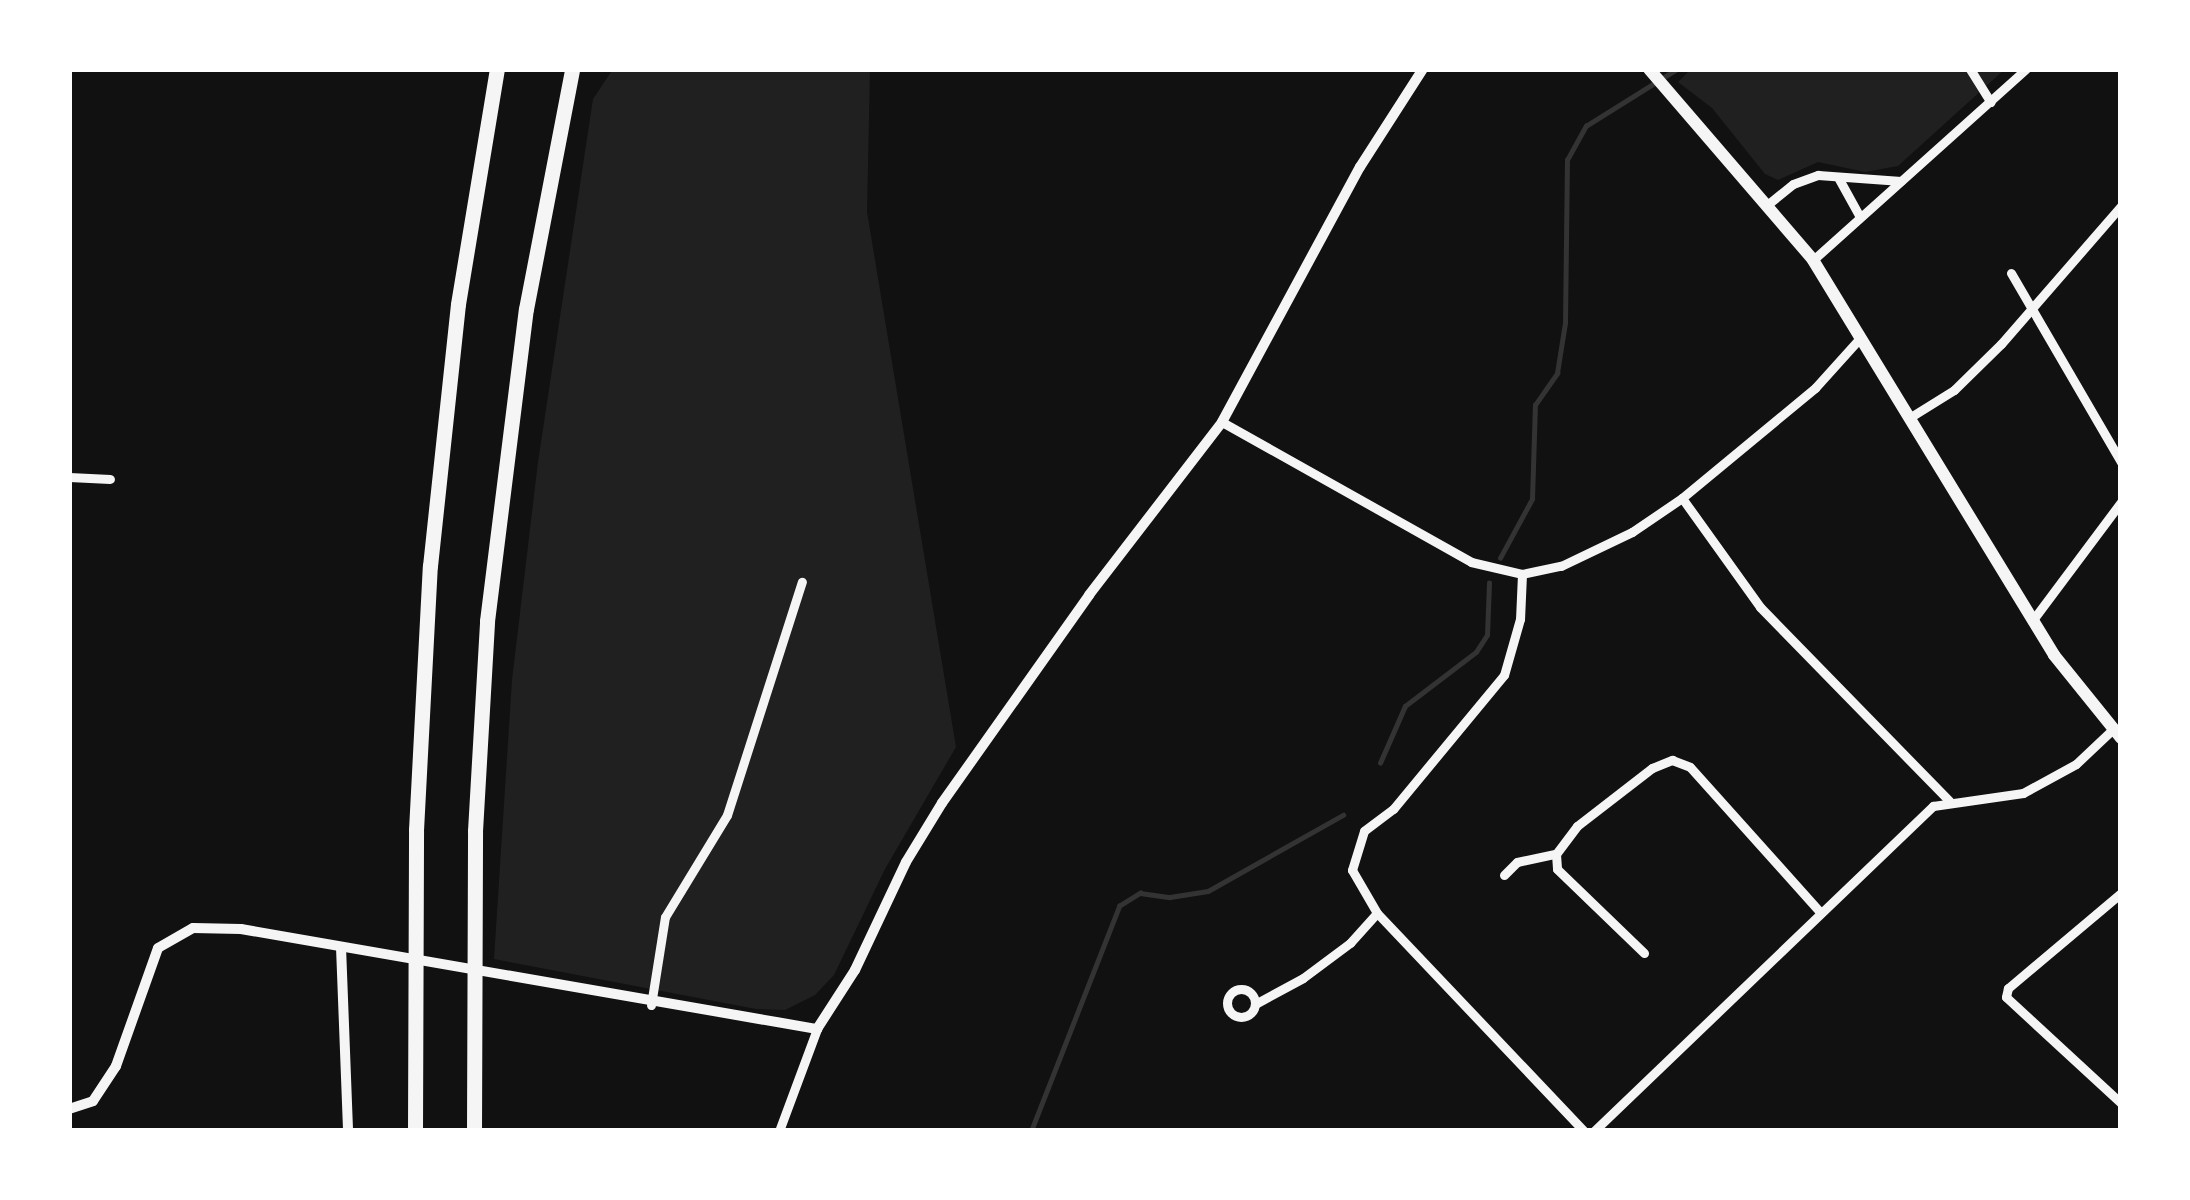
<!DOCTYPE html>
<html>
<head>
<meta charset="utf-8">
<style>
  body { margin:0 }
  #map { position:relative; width:2190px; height:1200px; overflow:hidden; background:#111; font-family:Ubuntu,sans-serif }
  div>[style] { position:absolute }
  .green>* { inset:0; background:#202020 }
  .stream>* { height:4.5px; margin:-2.25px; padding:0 2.25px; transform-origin:2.25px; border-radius:2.25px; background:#333 }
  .minor>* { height:9px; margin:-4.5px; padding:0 4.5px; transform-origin:4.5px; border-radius:4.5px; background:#f5f5f5 }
  .minor>.ring { margin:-4.5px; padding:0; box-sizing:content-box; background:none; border:9px solid #f5f5f5; border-radius:50% }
  .tertiary>* { height:10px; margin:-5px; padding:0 5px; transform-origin:5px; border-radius:5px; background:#f5f5f5 }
  .secondary>* { height:12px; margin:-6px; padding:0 6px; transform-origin:6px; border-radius:6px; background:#f5f5f5 }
  .motorway>* { height:15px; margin:-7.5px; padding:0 7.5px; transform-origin:7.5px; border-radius:7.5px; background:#f5f5f5 }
  span { translate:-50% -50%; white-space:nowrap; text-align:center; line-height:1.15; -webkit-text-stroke:12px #fff; paint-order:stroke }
  .frame { position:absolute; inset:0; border:72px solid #fff; pointer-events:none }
</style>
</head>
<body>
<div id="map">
  <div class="green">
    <i style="clip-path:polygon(613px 69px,870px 69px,867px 212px,956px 747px,885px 869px,834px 975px,815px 995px,785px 1010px,756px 1009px,494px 959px,512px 680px,538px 462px,593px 99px)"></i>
    <i style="clip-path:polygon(1691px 69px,2005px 69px,1898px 166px,1865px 172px,1818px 162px,1778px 180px,1765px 174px,1712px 108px,1678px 82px)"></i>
  </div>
  <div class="stream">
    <i style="left:1500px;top:558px;width:67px;rotate:-61.5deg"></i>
    <i style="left:1532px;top:499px;width:94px;rotate:-88.2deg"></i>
    <i style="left:1535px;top:405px;width:39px;rotate:-55deg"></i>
    <i style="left:1557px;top:373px;width:51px;rotate:-80.9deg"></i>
    <i style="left:1565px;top:323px;width:163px;rotate:-89.3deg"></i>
    <i style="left:1567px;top:160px;width:39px;rotate:-61deg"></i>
    <i style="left:1586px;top:126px;width:107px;rotate:-32.1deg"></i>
    <i style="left:1380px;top:763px;width:62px;rotate:-66.3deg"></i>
    <i style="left:1405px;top:706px;width:89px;rotate:-37.3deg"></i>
    <i style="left:1476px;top:652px;width:20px;rotate:-57deg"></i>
    <i style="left:1487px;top:635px;width:52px;rotate:-87.8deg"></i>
    <i style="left:1031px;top:1131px;width:242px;rotate:-68.6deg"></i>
    <i style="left:1119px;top:906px;width:25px;rotate:-32deg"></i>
    <i style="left:1140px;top:893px;width:30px;rotate:8deg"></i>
    <i style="left:1170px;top:897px;width:38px;rotate:-9deg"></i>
    <i style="left:1208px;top:891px;width:155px;rotate:-29.4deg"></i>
  </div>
  <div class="minor">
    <i style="left:1970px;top:69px;width:39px;rotate:58deg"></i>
    <i style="left:1839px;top:179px;width:43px;rotate:61.1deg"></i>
    <i style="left:1767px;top:205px;width:33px;rotate:-39deg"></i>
    <i style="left:1793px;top:184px;width:27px;rotate:-20deg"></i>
    <i style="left:1818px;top:175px;width:83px;rotate:4.1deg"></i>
    <i style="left:1813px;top:260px;width:286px;rotate:-41.9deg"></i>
    <i style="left:2011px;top:273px;width:219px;rotate:59.8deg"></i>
    <i style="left:1909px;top:418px;width:53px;rotate:-31.9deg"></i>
    <i style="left:1954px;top:390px;width:66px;rotate:-44.4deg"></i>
    <i style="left:2001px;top:344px;width:183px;rotate:-49deg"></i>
    <i style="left:1222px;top:422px;width:286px;rotate:29.3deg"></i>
    <i style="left:1471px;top:562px;width:52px;rotate:13.2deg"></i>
    <i style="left:1522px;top:574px;width:40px;rotate:-12deg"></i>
    <i style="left:1561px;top:566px;width:79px;rotate:-25.6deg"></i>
    <i style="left:1632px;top:532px;width:60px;rotate:-34.2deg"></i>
    <i style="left:1682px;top:498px;width:173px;rotate:-39.6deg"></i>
    <i style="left:1815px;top:388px;width:67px;rotate:-48deg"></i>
    <i style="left:69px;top:477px;width:41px;rotate:2.8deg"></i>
    <i style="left:1682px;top:498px;width:134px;rotate:54.4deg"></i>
    <i style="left:1760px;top:607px;width:271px;rotate:45.7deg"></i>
    <i style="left:1522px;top:574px;width:45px;rotate:92.5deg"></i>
    <i style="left:1520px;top:619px;width:58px;rotate:105.9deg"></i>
    <i style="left:1504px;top:675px;width:174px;rotate:129.6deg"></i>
    <i style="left:1393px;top:809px;width:36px;rotate:143deg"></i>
    <i style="left:1364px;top:831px;width:41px;rotate:107.1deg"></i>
    <i style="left:1352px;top:870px;width:50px;rotate:59.8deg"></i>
    <i style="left:1377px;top:913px;width:301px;rotate:46.5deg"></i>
    <i style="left:2032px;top:621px;width:149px;rotate:-53.2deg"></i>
    <i style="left:1556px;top:854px;width:35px;rotate:-53deg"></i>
    <i style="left:1577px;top:826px;width:95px;rotate:-37.7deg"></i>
    <i style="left:1652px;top:768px;width:22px;rotate:-22deg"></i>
    <i style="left:1672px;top:760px;width:19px;rotate:21deg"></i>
    <i style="left:1690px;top:767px;width:196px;rotate:48.1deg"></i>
    <i style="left:1556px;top:854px;width:15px;rotate:86deg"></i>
    <i style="left:1557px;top:869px;width:121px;rotate:44deg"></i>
    <i style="left:1504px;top:875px;width:18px;rotate:-45deg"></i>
    <i style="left:1517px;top:862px;width:40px;rotate:-12deg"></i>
    <i style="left:2121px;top:893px;width:148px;rotate:139.9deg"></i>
    <i style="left:2008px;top:988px;width:9px;rotate:103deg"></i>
    <i style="left:2006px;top:997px;width:156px;rotate:42.7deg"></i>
    <i class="ring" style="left:1227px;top:989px;width:19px;height:19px"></i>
    <i style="left:1257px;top:1003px;width:52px;rotate:-28.5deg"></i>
    <i style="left:1303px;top:978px;width:59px;rotate:-36.7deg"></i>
    <i style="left:1350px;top:943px;width:40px;rotate:-48deg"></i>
    <i style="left:651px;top:1005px;width:89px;rotate:-81deg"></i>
    <i style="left:665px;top:917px;width:119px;rotate:-58.7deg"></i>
    <i style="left:727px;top:815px;width:245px;rotate:-72.2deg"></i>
    <i style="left:779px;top:1131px;width:109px;rotate:-69.6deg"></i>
    <i style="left:1594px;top:1131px;width:470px;rotate:-43.8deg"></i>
    <i style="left:1933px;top:806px;width:91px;rotate:-8.2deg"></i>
    <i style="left:2023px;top:793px;width:60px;rotate:-28.7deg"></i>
    <i style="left:2076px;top:764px;width:51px;rotate:-43.4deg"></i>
  </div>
  <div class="tertiary">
    <i style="left:341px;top:947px;width:184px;rotate:87.8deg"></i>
    <i style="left:69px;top:1109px;width:25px;rotate:-18deg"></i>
    <i style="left:93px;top:1101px;width:42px;rotate:-56.7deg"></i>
    <i style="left:116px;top:1066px;width:125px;rotate:-70.4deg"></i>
    <i style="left:158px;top:948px;width:40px;rotate:-29.7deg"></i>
    <i style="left:193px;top:928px;width:48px;rotate:1.2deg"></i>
    <i style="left:241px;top:929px;width:585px;rotate:9.85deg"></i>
    <i style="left:817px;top:1029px;width:70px;rotate:-57.2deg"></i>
    <i style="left:855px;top:970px;width:119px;rotate:-64.7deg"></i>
    <i style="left:906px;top:862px;width:69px;rotate:-58.6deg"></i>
    <i style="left:942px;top:803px;width:255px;rotate:-54.7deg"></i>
    <i style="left:1089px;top:595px;width:218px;rotate:-52.4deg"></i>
    <i style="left:1222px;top:422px;width:290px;rotate:-61.6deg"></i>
    <i style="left:1360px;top:167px;width:117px;rotate:-57.3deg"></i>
  </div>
  <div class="secondary">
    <i style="left:1649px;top:69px;width:252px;rotate:49.3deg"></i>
    <i style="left:1813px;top:260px;width:463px;rotate:58.6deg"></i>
    <i style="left:2054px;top:655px;width:107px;rotate:51.1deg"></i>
  </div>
  <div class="motorway">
    <i style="left:415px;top:1131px;width:301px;rotate:-89.8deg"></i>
    <i style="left:416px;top:830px;width:264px;rotate:-87deg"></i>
    <i style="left:430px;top:566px;width:263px;rotate:-83.9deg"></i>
    <i style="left:458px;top:304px;width:238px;rotate:-80.6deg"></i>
    <i style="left:474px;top:1131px;width:300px;rotate:-89.8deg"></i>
    <i style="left:475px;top:831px;width:210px;rotate:-86.7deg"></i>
    <i style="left:487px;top:621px;width:314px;rotate:-82.9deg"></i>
    <i style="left:526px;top:309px;width:244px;rotate:-79.1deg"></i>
  </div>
  <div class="frame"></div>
</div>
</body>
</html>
